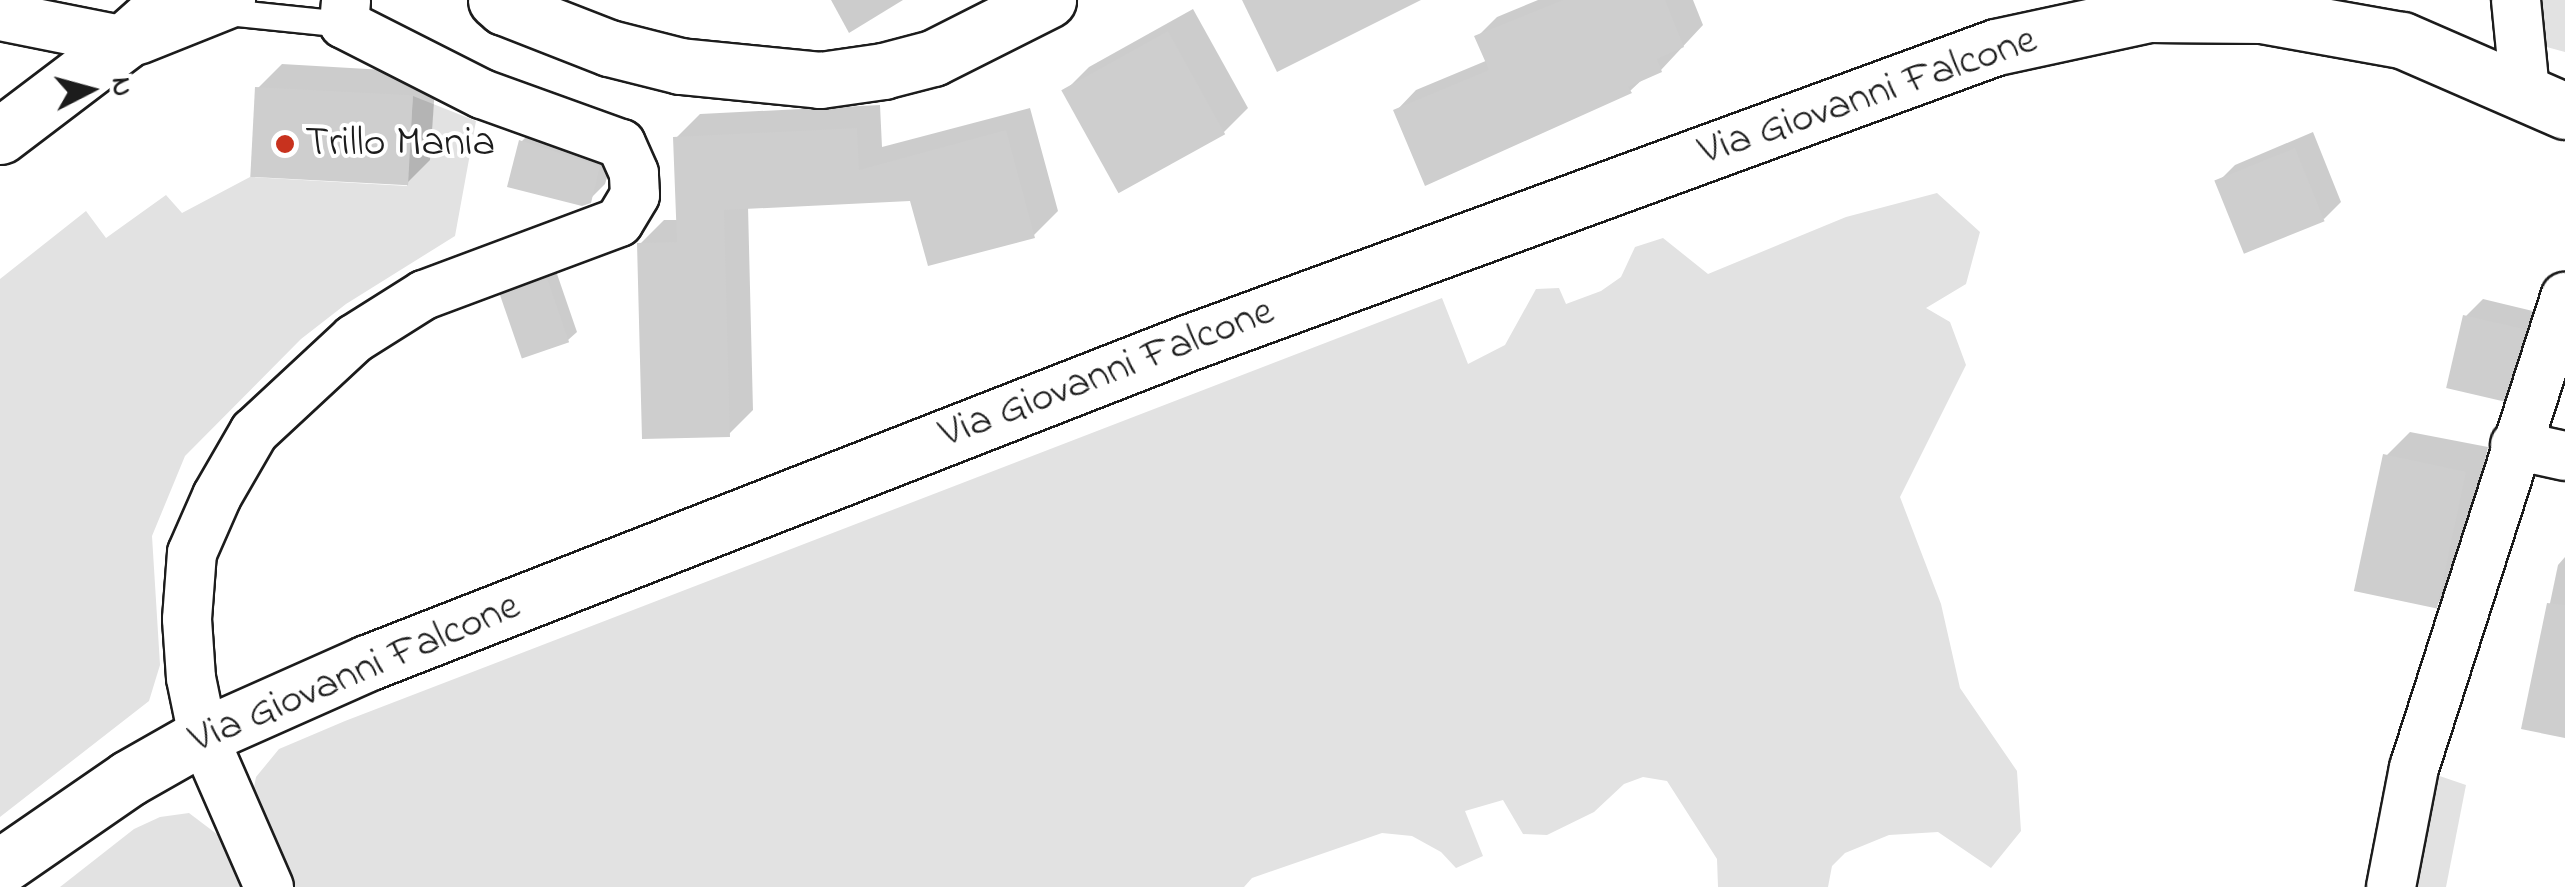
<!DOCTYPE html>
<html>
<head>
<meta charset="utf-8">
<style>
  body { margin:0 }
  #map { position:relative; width:2565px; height:887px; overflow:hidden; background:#fff; font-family:"Indie Flower",sans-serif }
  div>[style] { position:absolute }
  .green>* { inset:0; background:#e2e2e2 }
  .shadow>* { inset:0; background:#0003 }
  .building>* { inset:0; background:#cecece; transform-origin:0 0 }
  .roads { filter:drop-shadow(2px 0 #1c1c1c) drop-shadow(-2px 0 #1c1c1c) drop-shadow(0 2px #1c1c1c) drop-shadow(0 -2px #1c1c1c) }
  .service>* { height:25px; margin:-12.5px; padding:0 12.5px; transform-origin:12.5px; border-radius:12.5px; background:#fff }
  .minor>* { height:48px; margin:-24px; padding:0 24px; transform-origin:24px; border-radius:24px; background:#fff }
  .secondary>* { height:55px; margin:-27.5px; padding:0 27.5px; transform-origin:27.5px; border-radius:27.5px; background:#fff }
  .dots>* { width:28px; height:28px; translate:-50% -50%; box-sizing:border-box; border:5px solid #fff; border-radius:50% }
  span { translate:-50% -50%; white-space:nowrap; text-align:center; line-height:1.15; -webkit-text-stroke:8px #fff; paint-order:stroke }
  .street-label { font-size:42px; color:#1c1c1c }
  .poi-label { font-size:42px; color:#1c1c1c }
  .left { translate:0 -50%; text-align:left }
  .north { position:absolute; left:40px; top:40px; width:100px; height:100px; -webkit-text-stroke:8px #fff; paint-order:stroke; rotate:84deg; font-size:28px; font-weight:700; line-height:40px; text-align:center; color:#1c1c1c }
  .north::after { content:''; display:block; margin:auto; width:35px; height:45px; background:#1c1c1c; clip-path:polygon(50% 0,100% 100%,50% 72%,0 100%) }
</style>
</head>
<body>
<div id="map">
  <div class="green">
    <i style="clip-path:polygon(2540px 0,2565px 0,2565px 52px,2543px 46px)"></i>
    <i style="clip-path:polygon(413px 96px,476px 121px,455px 236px,346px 304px,301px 339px,185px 456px,152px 536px,160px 665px,149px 701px,0 817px,0 279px,86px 211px,106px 238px,166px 195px,182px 213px,250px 177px,407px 186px)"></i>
    <i style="clip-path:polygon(1937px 193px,1980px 232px,1966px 284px,1926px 308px,1950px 322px,1966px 365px,1900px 497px,1941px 604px,1960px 688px,2017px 771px,2021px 831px,1991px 868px,1938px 832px,1889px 835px,1845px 853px,1832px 866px,1828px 887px,1718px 887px,1717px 859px,1667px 781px,1643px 777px,1624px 784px,1594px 812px,1547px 835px,1523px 834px,1503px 800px,1465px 811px,1483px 856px,1456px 868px,1441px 852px,1412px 836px,1382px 833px,1252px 878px,1244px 887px,284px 887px,252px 797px,256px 777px,279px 749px,345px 721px,1442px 298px,1468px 364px,1505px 345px,1536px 289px,1559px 288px,1566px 304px,1601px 291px,1621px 277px,1635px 247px,1663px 238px,1708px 274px,1846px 217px)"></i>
    <i style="clip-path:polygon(2422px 770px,2466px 785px,2446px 887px,2398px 887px)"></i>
    <i style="clip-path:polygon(189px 813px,222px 838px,243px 887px,60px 887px,134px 829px,160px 817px)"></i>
  </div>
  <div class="shadow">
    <i style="clip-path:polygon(831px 0,903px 0,849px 33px)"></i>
    <i style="clip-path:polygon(1538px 0,1693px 0,1703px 25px,1661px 70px,1645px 77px,1630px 91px,1396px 111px,1416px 90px,1488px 60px,1477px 37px,1497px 17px)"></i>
    <i style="clip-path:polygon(1193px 9px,1248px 108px,1224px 132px,1065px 91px,1089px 67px)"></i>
    <i style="clip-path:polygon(282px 64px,436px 73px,430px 160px,406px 184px,258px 88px)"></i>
    <i style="clip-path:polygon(880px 105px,882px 147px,1030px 108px,1058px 211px,1034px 235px,912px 198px,748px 206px,753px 410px,729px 434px,640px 244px,664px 220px,679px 220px,676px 138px,700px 114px)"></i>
    <i style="clip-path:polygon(538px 125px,616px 149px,605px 184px,587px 202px,521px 142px)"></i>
    <i style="clip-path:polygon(2313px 132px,2341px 202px,2324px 219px,2218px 182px,2235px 165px)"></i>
    <i style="clip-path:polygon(556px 271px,577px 332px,568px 340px,503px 296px,512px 288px)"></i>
    <i style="clip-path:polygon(2483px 299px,2541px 313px,2519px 382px,2502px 399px,2466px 316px)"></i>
    <i style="clip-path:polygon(2410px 432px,2488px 447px,2460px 581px,2436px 605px,2386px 456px)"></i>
    <i style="clip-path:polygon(2565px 557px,2565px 735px,2524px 727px,2558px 565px)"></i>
  </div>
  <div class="building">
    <i style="clip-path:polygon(1242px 0,1421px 0,1277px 72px)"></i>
    <i style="clip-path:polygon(1563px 0,1665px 0,1684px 47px,1657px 59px,1662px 72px,1628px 87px,1632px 93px,1425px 186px,1393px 110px,1489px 70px,1474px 36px)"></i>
    <i style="left:1168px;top:31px;width:118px;height:122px;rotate:61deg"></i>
    <i style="left:255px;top:87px;width:158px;height:90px;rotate:3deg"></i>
    <i style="clip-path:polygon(857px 128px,859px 170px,1006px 130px,1035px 238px,928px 266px,910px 201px,724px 210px,730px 437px,642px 439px,637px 243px,677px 242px,673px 137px)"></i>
    <i style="clip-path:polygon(519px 140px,600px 166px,591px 203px,582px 206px,507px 187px)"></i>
    <i style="left:2295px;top:148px;width:79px;height:87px;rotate:68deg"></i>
    <i style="left:547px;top:278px;width:68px;height:50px;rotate:71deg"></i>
    <i style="left:2463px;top:315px;width:65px;height:75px;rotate:13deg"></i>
    <i style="left:2383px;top:454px;width:85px;height:140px;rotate:12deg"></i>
    <i style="clip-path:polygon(2547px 603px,2565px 605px,2565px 738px,2521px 729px)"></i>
  </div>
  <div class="roads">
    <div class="service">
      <i style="left:218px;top:11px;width:127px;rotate:5.9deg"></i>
    </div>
    <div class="minor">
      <i style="left:2516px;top:0;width:92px;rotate:84.4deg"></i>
      <i style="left:0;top:16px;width:127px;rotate:11.3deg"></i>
      <i style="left:2515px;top:445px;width:51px;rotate:12.4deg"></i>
      <i style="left:269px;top:887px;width:165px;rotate:-113.6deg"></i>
      <i style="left:203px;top:736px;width:59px;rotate:-101.7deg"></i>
      <i style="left:191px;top:678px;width:59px;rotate:-93.9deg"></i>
      <i style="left:187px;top:619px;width:66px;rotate:-85.7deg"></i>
      <i style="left:192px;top:553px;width:62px;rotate:-66.3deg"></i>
      <i style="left:217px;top:496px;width:74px;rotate:-60deg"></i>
      <i style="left:254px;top:432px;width:137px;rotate:-42.9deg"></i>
      <i style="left:354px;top:339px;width:83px;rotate:-32.2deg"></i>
      <i style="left:424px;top:295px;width:208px;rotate:-20.5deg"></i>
      <i style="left:619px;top:222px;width:31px;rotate:-59deg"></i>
      <i style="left:635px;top:195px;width:22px;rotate:-93deg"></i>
      <i style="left:634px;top:173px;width:32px;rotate:-114deg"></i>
      <i style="left:621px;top:144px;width:148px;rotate:-160.2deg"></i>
      <i style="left:482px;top:94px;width:155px;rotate:-153.1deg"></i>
      <i style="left:344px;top:24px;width:24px;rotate:-85deg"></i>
      <i style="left:2391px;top:887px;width:121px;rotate:-79.1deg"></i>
      <i style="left:2414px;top:768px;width:495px;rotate:-72.2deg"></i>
    </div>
    <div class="secondary">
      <i style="left:496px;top:0;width:11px;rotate:41deg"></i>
      <i style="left:504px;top:7px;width:113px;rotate:21.3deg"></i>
      <i style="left:609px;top:48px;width:73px;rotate:14.2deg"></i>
      <i style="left:680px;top:66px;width:141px;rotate:5.7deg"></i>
      <i style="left:820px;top:80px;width:64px;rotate:-8.1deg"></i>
      <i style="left:883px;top:71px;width:52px;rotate:-14.6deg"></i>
      <i style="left:933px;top:58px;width:129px;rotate:-26.8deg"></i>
      <i style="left:137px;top:36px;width:97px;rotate:-21.8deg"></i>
      <i style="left:0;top:136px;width:157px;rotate:-37.2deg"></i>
      <i style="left:125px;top:41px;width:62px;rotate:-41.7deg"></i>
      <i style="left:0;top:867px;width:157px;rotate:-34.6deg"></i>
      <i style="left:129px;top:778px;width:85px;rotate:-29.6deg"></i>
      <i style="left:203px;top:736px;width:180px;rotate:-24deg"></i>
      <i style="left:367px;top:663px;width:880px;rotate:-21.32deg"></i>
      <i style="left:1187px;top:343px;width:861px;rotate:-20.1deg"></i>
      <i style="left:1996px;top:47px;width:157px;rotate:-12.2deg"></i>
      <i style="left:2149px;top:14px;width:112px;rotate:0.5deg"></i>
      <i style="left:2261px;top:15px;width:143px;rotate:10.1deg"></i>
      <i style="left:2402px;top:40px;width:178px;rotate:23.5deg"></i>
    </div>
  </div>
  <div class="dots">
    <i style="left:285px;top:144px;background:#c8321e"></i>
  </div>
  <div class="street-label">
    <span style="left:1868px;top:97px;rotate:-19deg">Via Giovanni Falcone</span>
    <span style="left:1107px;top:374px;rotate:-21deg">Via Giovanni Falcone</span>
    <span style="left:355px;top:674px;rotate:-23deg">Via Giovanni Falcone</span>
  </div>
  <div class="poi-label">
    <span class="left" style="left:305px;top:144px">Trillo Mania</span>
  </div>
  <div class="north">N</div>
</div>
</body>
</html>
